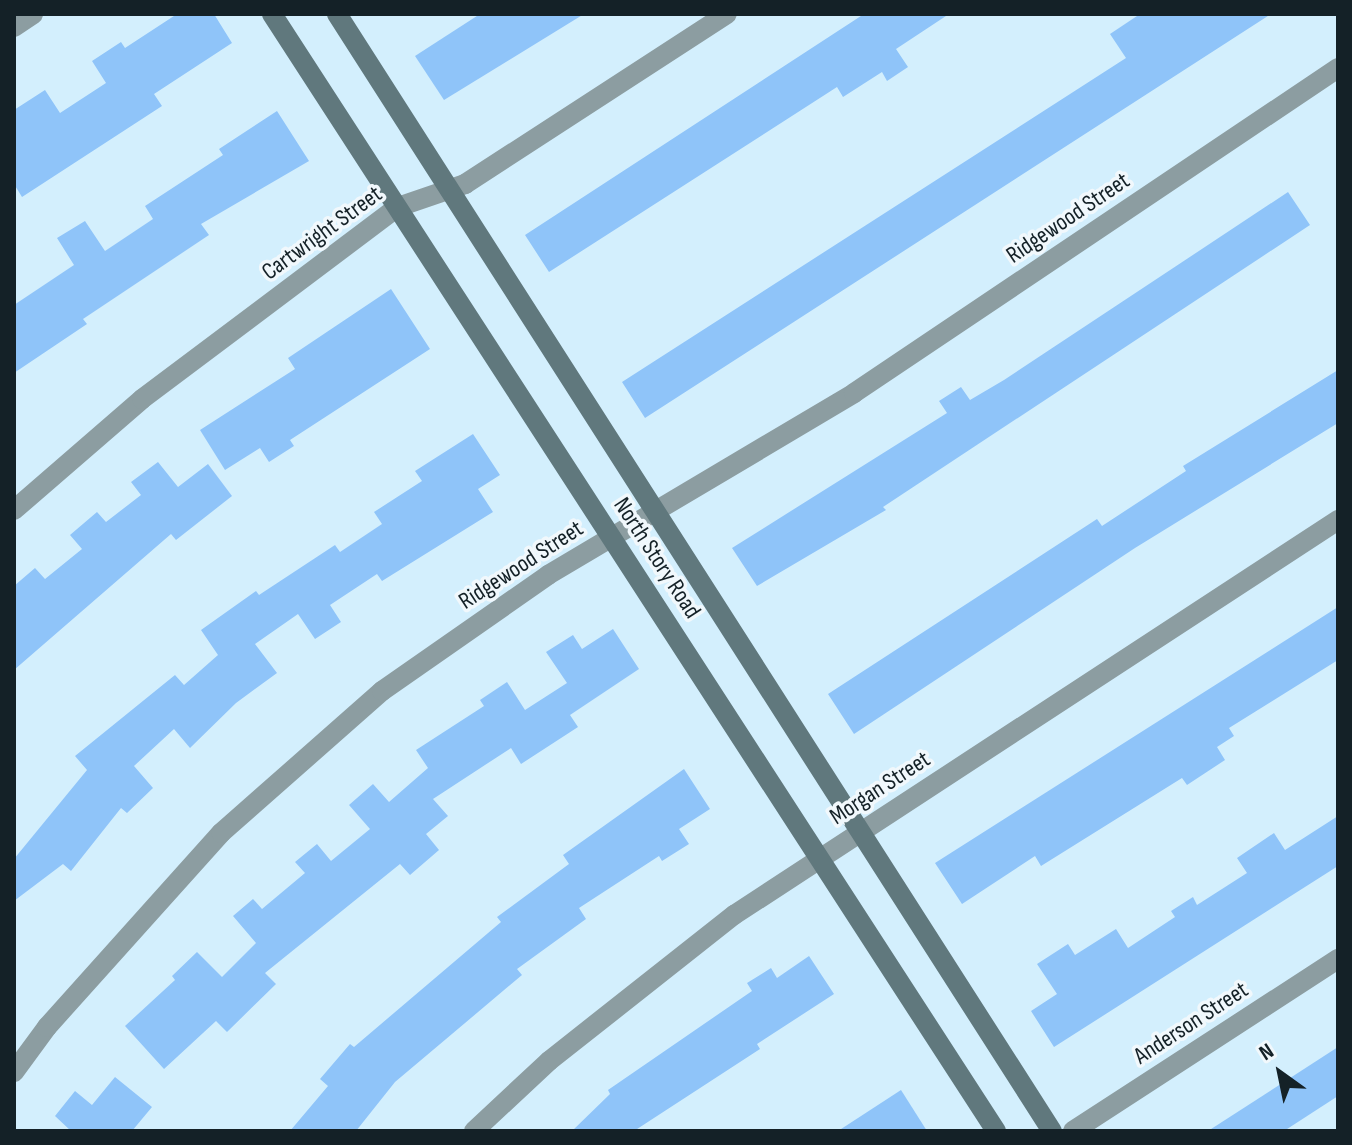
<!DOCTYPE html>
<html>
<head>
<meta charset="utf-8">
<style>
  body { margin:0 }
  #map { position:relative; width:1352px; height:1145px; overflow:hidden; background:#d3effd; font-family:"Sofia Sans Condensed",sans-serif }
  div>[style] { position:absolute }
  .building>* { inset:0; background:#8fc4f9 }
  .street>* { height:20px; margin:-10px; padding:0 10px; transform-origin:10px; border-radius:10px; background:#8c9da1 }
  .secondary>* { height:20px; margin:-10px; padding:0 10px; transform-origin:10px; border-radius:10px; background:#60787d }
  span { translate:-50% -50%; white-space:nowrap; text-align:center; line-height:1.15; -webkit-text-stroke:7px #f1f8fc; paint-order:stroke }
  .street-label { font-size:24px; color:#142127 }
  .frame { position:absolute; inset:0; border:16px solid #142127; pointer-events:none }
  .north { position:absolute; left:1240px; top:1033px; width:80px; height:80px; -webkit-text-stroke:6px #f1f8fc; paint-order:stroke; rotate:327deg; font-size:22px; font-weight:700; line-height:32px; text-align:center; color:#142127 }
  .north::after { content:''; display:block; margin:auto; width:28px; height:36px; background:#142127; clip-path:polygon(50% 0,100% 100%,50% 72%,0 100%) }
</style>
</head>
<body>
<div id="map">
  <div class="building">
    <i style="clip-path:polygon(177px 14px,214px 14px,232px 43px,154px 94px,162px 106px,22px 197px,14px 184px,14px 110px,45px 90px,60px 113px,106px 83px,92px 61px,121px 42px,125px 48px)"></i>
    <i style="clip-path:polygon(480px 14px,584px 14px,444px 100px,415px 56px)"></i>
    <i style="clip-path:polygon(864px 14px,949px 14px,896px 49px,908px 67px,887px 81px,882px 72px,843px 97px,837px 87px,549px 272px,525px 235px)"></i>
    <i style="clip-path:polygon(1140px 14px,1271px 14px,645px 418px,622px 382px,1126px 58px,1110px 34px)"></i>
    <i style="clip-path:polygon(277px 111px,309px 161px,201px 224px,209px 235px,83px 319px,87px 324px,14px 373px,14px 305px,74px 265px,57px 238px,85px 221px,105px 251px,153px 219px,145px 206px,223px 155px,219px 149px)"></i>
    <i style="clip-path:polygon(1288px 192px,1310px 225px,883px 507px,886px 510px,757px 586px,732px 548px,947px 413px,939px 401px,961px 387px,970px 400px,1004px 380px)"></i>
    <i style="clip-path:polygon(391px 289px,430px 349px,290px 440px,294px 446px,269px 462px,260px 448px,225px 470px,200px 430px,295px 369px,288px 358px)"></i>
    <i style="clip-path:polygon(1338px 370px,1338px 423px,1135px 548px,854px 734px,828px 694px,1097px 519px,1102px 526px,1186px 471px,1183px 466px)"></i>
    <i style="clip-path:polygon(473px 434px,500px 475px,478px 489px,493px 512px,382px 581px,377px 574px,330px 605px,341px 622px,315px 639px,298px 614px,255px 644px,277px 673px,236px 703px,190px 748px,174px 729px,134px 766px,153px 788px,127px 813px,121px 808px,71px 871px,63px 864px,14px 901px,14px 859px,87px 770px,75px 756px,175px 675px,184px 685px,218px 655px,201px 630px,256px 591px,259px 595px,335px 545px,340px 552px,382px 524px,374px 512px,422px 481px,415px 471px)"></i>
    <i style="clip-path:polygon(158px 462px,178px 487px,208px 464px,232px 496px,176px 540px,171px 534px,14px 670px,14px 586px,35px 568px,45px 579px,82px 549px,70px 535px,97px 512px,106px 522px,141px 495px,131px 482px)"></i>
    <i style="clip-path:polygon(1338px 607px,1338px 660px,1229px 728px,1234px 736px,1217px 747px,1225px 760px,1187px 785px,1182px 778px,1041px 866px,1035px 856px,962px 904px,935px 863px)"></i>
    <i style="clip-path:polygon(613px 629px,639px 669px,570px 715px,578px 727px,521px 764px,511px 748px,433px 799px,448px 816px,426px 834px,439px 850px,410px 875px,400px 864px,265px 973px,276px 984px,227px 1032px,216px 1021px,164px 1069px,125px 1026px,175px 980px,172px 976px,197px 952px,222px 977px,256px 943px,233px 916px,253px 899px,262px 909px,305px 873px,295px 862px,317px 844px,331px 861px,370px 829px,349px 805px,373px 784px,389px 802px,428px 768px,416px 750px,484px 706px,480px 700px,507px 682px,525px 710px,567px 683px,546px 652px,573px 635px,582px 649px)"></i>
    <i style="clip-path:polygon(684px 769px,710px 809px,679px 829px,689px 844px,662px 861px,659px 856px,579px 908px,586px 919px,517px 969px,522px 975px,395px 1082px,356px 1131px,290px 1131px,328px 1086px,320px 1079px,350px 1044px,354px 1047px,501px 922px,497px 917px,569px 864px,563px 855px)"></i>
    <i style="clip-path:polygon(1338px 816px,1338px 866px,1054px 1047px,1031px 1011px,1057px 994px,1037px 964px,1068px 944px,1075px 955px,1116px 929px,1128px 948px,1175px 917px,1171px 911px,1193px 897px,1197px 905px,1247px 873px,1237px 858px,1274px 833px,1285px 850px)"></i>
    <i style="clip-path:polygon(809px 956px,834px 994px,757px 1044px,760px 1049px,634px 1131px,572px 1131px,610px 1094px,608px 1090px,752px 991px,747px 983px,771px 968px,777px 978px)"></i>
    <i style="clip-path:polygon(1338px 1047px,1338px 1096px,1284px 1131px,1208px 1131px)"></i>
    <i style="clip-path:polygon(115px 1077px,152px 1107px,132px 1131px,71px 1131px,55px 1116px,75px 1091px,92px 1105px)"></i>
    <i style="clip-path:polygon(901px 1090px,927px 1131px,838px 1131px)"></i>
  </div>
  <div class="street">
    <i style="left:14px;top:27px;width:23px;rotate:-34deg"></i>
    <i style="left:14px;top:510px;width:169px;rotate:-40.9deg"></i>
    <i style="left:142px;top:399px;width:320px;rotate:-36.9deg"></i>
    <i style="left:398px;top:207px;width:71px;rotate:-18.9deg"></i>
    <i style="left:465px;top:184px;width:312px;rotate:-33deg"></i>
    <i style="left:14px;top:1072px;width:56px;rotate:-53.7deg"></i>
    <i style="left:47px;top:1027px;width:261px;rotate:-48.1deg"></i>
    <i style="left:221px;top:833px;width:215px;rotate:-41.4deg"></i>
    <i style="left:382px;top:691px;width:203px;rotate:-34.9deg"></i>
    <i style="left:548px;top:575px;width:356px;rotate:-30.7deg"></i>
    <i style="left:854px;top:393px;width:583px;rotate:-33.88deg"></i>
    <i style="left:474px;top:1131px;width:103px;rotate:-43deg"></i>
    <i style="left:549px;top:1061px;width:236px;rotate:-38.3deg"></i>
    <i style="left:734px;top:915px;width:722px;rotate:-33.18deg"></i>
    <i style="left:1073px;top:1131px;width:316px;rotate:-33deg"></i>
  </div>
  <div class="secondary">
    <i style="left:272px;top:14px;width:1331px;rotate:57.05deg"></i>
    <i style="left:337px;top:14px;width:1326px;rotate:57.38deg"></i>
  </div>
  <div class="street-label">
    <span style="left:1068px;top:218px;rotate:-34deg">Ridgewood Street</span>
    <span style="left:322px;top:233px;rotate:-36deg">Cartwright Street</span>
    <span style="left:657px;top:558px;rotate:57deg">North Story Road</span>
    <span style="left:521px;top:565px;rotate:-33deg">Ridgewood Street</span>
    <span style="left:880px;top:788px;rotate:-33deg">Morgan Street</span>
    <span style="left:1191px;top:1023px;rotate:-33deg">Anderson Street</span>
  </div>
  <div class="frame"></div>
  <div class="north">N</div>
</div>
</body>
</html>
